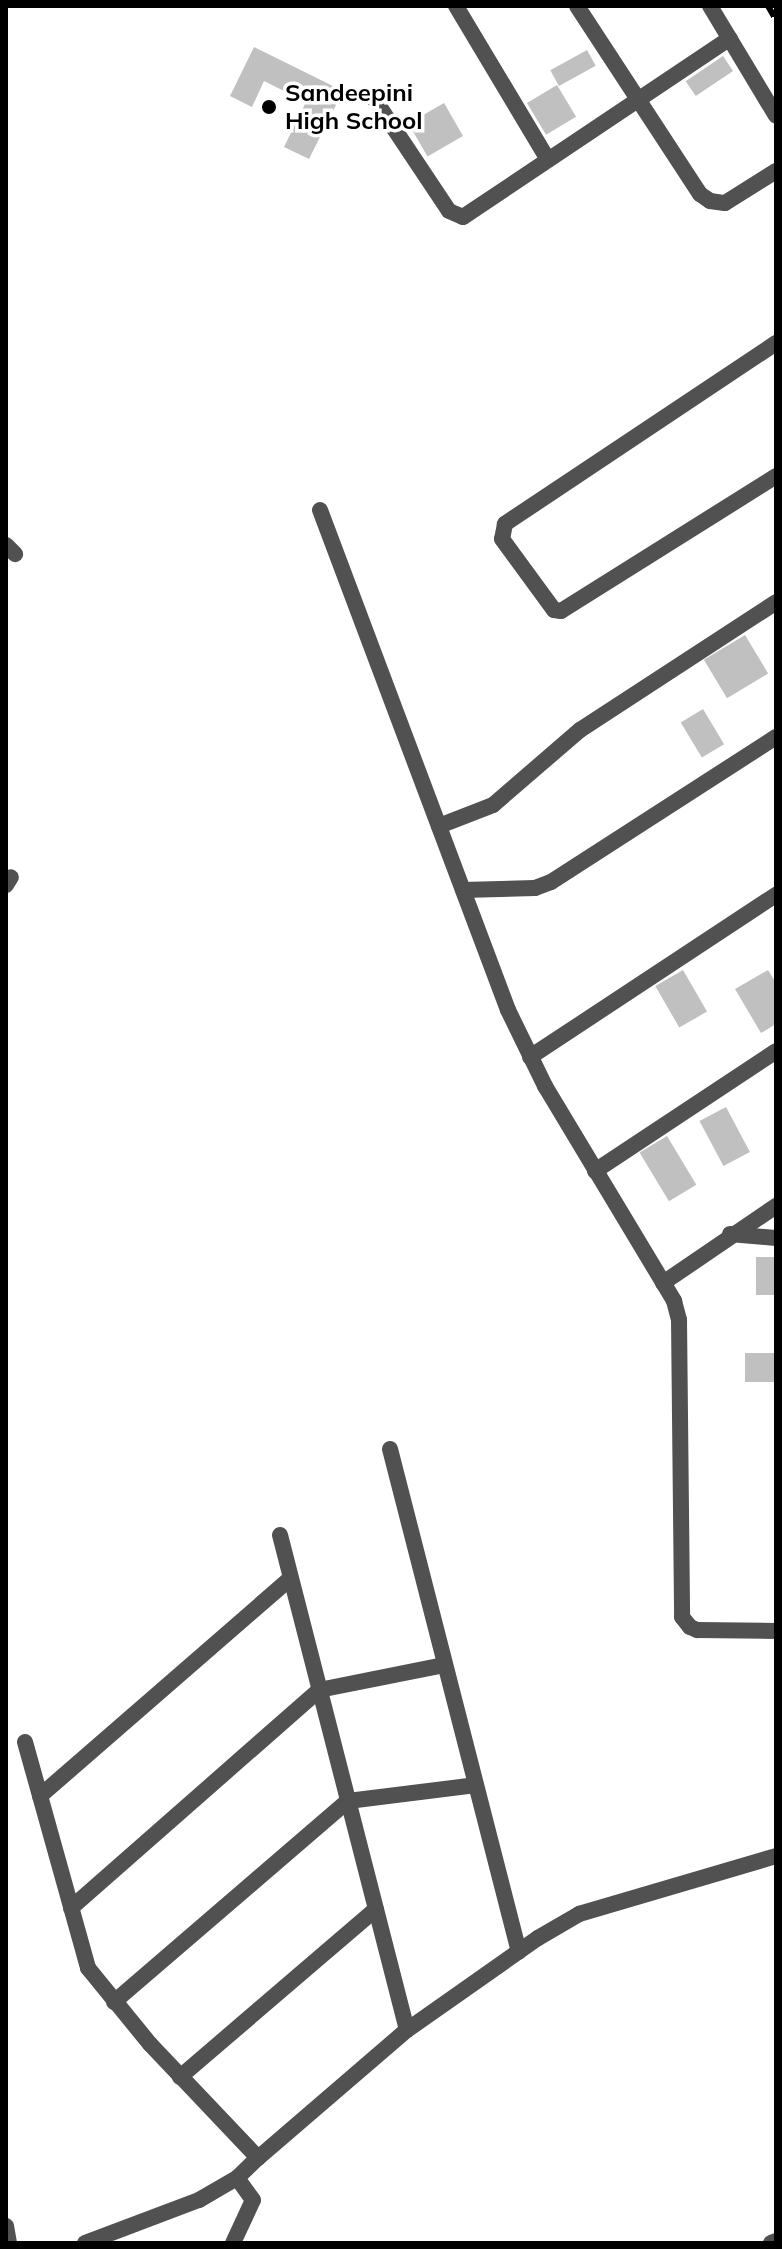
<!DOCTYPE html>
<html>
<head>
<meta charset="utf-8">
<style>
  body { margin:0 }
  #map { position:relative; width:782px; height:2249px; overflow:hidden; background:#fff; font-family:Mulish,sans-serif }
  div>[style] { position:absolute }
  .building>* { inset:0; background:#c0c0c0; transform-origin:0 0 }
  .street>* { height:16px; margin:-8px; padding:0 8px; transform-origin:8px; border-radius:8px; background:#515151 }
  .rail>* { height:6px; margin-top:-3px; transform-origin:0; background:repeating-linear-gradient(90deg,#000 0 12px,transparent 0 16px) }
  .dots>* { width:22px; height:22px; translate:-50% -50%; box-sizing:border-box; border:4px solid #fff; border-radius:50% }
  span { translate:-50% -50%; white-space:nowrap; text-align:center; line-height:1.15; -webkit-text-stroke:7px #fff; paint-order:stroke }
  .poi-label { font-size:24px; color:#000; font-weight:700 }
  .left { translate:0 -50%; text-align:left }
  .frame { position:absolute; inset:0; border:8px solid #000; pointer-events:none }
</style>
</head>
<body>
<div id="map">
  <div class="building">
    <i style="clip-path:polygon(254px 47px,343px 91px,309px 159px,284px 147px,306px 102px,264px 81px,252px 107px,230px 96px)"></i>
    <i style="left:587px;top:50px;width:18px;height:42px;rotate:61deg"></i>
    <i style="left:723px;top:56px;width:18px;height:45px;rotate:56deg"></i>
    <i style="left:557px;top:85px;width:37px;height:35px;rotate:59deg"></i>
    <i style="left:444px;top:103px;width:38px;height:41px;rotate:60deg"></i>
    <i style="left:745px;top:635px;width:45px;height:48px;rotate:59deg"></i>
    <i style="left:703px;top:709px;width:41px;height:26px;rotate:59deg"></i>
    <i style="left:683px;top:970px;width:48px;height:32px;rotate:60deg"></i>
    <i style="clip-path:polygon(768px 970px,776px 983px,776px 1024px,761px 1033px,735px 989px)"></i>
    <i style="left:726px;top:1107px;width:51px;height:30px;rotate:62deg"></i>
    <i style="left:667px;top:1136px;width:57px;height:32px;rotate:59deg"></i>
    <i style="left:756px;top:1257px;width:20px;height:38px"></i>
    <i style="left:745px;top:1353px;width:31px;height:29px"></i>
  </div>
  <div class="street">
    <i style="left:456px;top:6px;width:179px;rotate:59.1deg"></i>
    <i style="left:577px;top:6px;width:225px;rotate:56.8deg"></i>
    <i style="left:700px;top:194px;width:12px;rotate:35deg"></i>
    <i style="left:710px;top:201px;width:15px;rotate:8deg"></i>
    <i style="left:725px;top:203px;width:60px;rotate:-32.1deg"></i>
    <i style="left:710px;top:6px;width:128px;rotate:59deg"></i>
    <i style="left:375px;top:100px;width:133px;rotate:56.3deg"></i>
    <i style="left:449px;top:211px;width:15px;rotate:23deg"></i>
    <i style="left:463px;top:217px;width:321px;rotate:-33.8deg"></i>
    <i style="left:776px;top:343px;width:326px;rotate:146.3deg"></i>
    <i style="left:505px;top:524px;width:15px;rotate:101deg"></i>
    <i style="left:502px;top:539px;width:88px;rotate:53.8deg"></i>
    <i style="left:554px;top:610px;width:7px;rotate:8deg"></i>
    <i style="left:561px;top:611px;width:254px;rotate:-32.1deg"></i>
    <i style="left:320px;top:510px;width:534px;rotate:69.39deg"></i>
    <i style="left:508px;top:1010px;width:85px;rotate:64deg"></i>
    <i style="left:545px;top:1086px;width:251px;rotate:59deg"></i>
    <i style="left:674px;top:1301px;width:20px;rotate:75deg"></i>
    <i style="left:679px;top:1320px;width:297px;rotate:89.4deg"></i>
    <i style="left:682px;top:1617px;width:13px;rotate:51deg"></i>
    <i style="left:690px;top:1627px;width:8px;rotate:23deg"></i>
    <i style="left:697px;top:1630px;width:79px;rotate:0.7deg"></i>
    <i style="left:6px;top:545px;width:13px;rotate:45deg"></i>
    <i style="left:439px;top:826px;width:58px;rotate:-21.3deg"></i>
    <i style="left:493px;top:805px;width:115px;rotate:-40.8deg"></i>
    <i style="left:580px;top:730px;width:234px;rotate:-33.1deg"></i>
    <i style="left:6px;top:885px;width:9px;rotate:-58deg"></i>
    <i style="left:463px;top:890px;width:72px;rotate:-1.6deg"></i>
    <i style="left:535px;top:888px;width:17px;rotate:-21deg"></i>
    <i style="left:551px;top:882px;width:268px;rotate:-32.8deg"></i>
    <i style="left:530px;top:1057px;width:295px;rotate:-33.4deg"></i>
    <i style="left:595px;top:1171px;width:217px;rotate:-33.5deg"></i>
    <i style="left:730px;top:1234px;width:46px;rotate:5deg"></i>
    <i style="left:663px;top:1283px;width:137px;rotate:-34.3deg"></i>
    <i style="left:390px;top:1449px;width:519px;rotate:75.62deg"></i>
    <i style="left:280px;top:1535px;width:511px;rotate:75.61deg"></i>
    <i style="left:25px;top:1742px;width:235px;rotate:74.4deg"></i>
    <i style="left:88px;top:1968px;width:98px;rotate:50.8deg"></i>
    <i style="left:150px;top:2044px;width:157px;rotate:46.5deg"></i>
    <i style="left:258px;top:2158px;width:196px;rotate:-40.7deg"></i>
    <i style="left:407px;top:2030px;width:160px;rotate:-35.1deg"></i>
    <i style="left:538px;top:1938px;width:48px;rotate:-30.3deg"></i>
    <i style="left:579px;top:1914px;width:205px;rotate:-16.4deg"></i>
    <i style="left:40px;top:1796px;width:331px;rotate:-41deg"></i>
    <i style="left:71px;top:1908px;width:330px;rotate:-41.3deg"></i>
    <i style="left:319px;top:1690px;width:127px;rotate:-11.3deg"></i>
    <i style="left:114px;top:2002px;width:308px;rotate:-40.7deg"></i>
    <i style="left:348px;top:1801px;width:129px;rotate:-7.1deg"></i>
    <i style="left:180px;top:2077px;width:258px;rotate:-40.6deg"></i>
    <i style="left:6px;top:2226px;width:17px;rotate:80deg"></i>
    <i style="left:85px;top:2243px;width:122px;rotate:-20.7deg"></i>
    <i style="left:199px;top:2200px;width:44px;rotate:-30.1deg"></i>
    <i style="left:237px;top:2178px;width:29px;rotate:-44deg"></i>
    <i style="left:233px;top:2243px;width:47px;rotate:-65.1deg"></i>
    <i style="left:253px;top:2200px;width:27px;rotate:-126deg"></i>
    <i style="left:771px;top:2243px;width:5px;rotate:-22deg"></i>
  </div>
  <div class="rail">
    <i style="left:768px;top:6px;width:16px;rotate:60deg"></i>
  </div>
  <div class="dots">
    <i style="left:269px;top:107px;background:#000"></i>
  </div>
  <div class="poi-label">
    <span class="left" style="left:285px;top:107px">Sandeepini<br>High School</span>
  </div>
  <div class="frame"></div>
</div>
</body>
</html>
